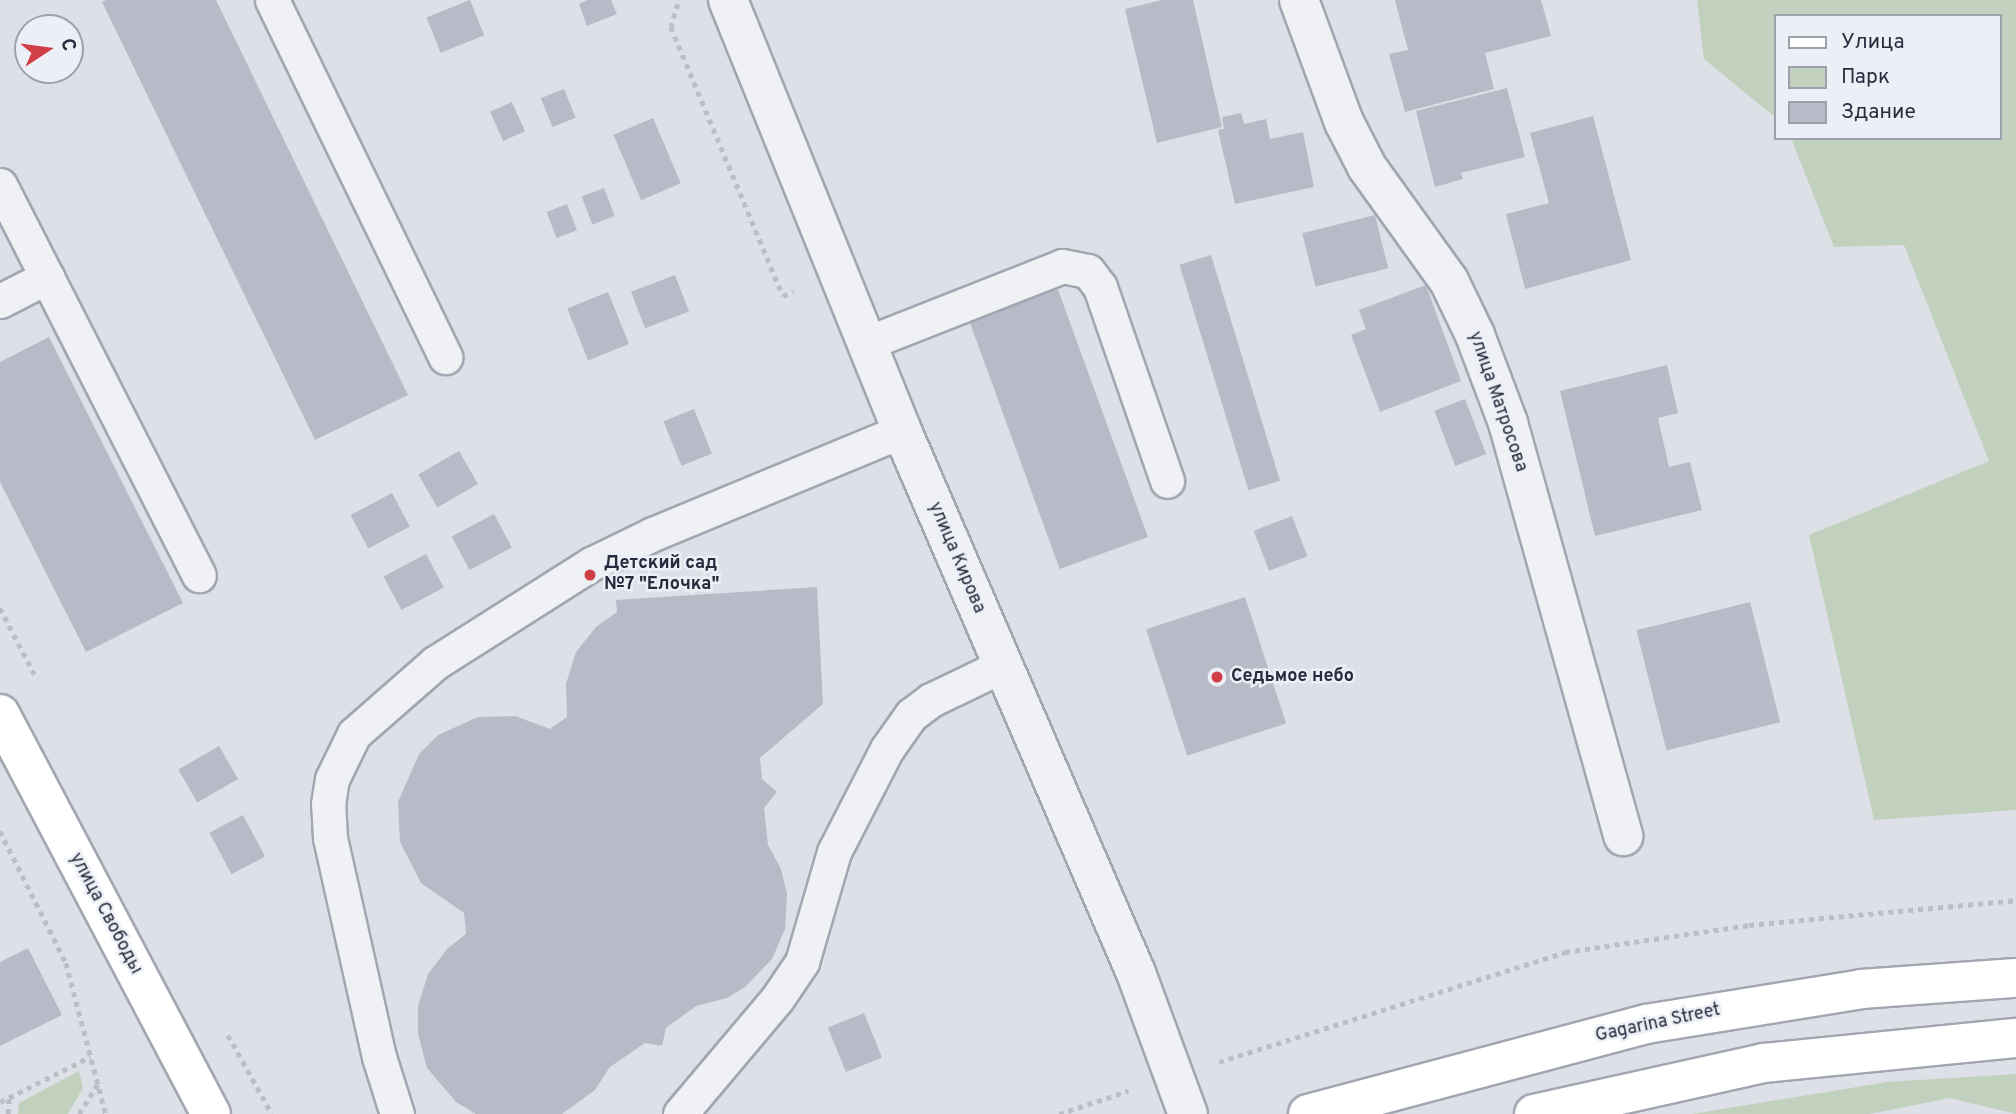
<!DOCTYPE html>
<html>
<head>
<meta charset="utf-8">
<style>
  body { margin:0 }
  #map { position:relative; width:2016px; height:1114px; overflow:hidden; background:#dde0e7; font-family:Overpass,sans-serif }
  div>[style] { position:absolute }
  .green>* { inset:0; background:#c1d1be }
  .building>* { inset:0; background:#b7bbc7; transform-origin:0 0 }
  .path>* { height:4.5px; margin-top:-2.25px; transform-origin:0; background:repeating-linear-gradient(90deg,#bbbec5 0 5px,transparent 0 10px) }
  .roads { filter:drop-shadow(2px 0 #a2a6b1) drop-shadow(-2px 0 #a2a6b1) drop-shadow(0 2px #a2a6b1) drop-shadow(0 -2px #a2a6b1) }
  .service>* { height:33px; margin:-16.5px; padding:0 16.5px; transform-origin:16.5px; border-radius:16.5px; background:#eff1f5 }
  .minor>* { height:38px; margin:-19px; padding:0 19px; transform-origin:19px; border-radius:19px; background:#eff1f5 }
  .primary>* { height:38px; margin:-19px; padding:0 19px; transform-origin:19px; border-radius:19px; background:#fff }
  .dots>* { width:19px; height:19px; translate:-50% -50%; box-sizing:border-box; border:4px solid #eceff5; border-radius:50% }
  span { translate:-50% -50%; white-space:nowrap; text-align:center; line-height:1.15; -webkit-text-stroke:5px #eceff5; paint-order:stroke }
  .street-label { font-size:18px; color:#262c3e }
  .poi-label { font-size:18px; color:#262c3e; font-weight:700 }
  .left { translate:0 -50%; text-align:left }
  .legend { position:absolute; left:1774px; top:14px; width:228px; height:126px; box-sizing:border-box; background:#eceff5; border:2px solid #9da1ac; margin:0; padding:9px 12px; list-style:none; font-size:21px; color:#262c3e }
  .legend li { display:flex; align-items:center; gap:14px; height:35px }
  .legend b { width:35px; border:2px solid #9da1ac }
  .north { position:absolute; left:14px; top:14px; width:70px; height:70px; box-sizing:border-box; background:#eceff5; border:2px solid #9da1ac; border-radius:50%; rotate:77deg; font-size:19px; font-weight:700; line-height:28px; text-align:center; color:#262c3e }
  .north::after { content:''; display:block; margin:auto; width:24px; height:32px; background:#d03e46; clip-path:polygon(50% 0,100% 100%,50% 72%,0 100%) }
</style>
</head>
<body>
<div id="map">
  <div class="green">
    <i style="clip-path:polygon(1697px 0,2016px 0,2016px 810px,1874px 820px,1809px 535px,1989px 461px,1904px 245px,1834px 247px,1791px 138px,2000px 138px,2000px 16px,1776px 16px,1776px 118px,1704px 59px)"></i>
    <i style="clip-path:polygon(79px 1071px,83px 1088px,68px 1114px,18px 1114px,19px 1103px)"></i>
    <i style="clip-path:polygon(2016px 1074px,2016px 1114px,1950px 1098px,1870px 1114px,1692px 1114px,1887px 1082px)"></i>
  </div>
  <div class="building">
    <i style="clip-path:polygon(107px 0,216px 0,408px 395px,315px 440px,102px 2px)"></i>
    <i style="left:470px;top:0;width:38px;height:47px;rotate:68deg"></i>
    <i style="clip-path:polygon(588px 0,611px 0,617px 14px,587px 26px,579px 4px)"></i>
    <i style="clip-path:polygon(1162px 0,1193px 0,1222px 127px,1157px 143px,1125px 9px)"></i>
    <i style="clip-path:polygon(1395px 0,1541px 0,1551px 36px,1485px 53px,1494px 89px,1405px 112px,1389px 54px,1408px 50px)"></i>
    <i style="clip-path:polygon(1507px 88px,1525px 157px,1461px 173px,1463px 179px,1435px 187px,1416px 111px)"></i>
    <i style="left:564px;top:89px;width:31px;height:25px;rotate:68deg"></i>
    <i style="left:512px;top:102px;width:32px;height:24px;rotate:66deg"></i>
    <i style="clip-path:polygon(1241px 113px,1244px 124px,1266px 119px,1270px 139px,1303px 132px,1314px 187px,1235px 204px,1218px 130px,1224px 129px,1222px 117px)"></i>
    <i style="clip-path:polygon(1593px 116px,1631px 260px,1525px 289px,1506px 214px,1549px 203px,1530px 133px)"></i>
    <i style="left:653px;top:118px;width:71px;height:43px;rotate:67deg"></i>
    <i style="left:604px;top:188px;width:30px;height:24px;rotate:69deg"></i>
    <i style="left:567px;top:204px;width:28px;height:22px;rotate:69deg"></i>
    <i style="left:1375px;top:215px;width:55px;height:75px;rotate:76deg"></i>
    <i style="left:1211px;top:255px;width:236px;height:33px;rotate:73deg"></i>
    <i style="left:675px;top:275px;width:39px;height:47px;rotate:69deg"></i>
    <i style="clip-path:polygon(1426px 285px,1461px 381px,1380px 412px,1351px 335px,1366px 329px,1359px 310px)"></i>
    <i style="left:1057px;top:287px;width:266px;height:94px;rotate:70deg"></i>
    <i style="left:608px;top:292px;width:56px;height:44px;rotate:68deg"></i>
    <i style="clip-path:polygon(49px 337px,183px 603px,86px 652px,0 482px,0 362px)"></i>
    <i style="clip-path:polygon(1667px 365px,1678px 413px,1658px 418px,1669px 467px,1690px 462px,1702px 510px,1595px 536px,1560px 391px)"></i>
    <i style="left:1465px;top:399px;width:59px;height:33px;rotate:69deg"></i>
    <i style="left:694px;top:409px;width:48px;height:33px;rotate:68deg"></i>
    <i style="left:459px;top:451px;width:38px;height:47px;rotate:60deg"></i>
    <i style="left:392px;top:493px;width:38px;height:47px;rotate:62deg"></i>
    <i style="left:494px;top:514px;width:38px;height:48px;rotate:62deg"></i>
    <i style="left:1292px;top:516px;width:43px;height:41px;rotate:69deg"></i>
    <i style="left:426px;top:554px;width:38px;height:48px;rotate:62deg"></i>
    <i style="clip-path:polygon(817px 587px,823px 704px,760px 758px,762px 779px,777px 792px,764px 808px,768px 845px,781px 869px,787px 894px,785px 929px,772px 959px,745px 987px,727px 998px,696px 1006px,666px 1028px,662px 1046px,645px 1043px,610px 1067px,595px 1090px,562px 1114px,476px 1114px,456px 1102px,427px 1068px,418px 1034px,418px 1006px,428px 974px,448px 948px,466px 934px,464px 913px,421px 883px,400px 842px,398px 802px,419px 754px,438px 735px,478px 717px,515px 716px,550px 729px,567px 717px,566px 684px,576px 652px,596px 627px,617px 612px,616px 600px)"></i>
    <i style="left:1245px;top:597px;width:133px;height:104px;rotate:72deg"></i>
    <i style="left:1750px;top:602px;width:124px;height:117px;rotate:76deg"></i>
    <i style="left:219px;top:746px;width:38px;height:47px;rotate:60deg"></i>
    <i style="left:243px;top:815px;width:47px;height:38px;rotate:62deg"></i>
    <i style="clip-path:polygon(28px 948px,62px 1015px,0 1046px,0 962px)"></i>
    <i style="left:864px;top:1013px;width:48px;height:39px;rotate:68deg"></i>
  </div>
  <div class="path">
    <i style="left:678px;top:4px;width:24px;rotate:107deg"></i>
    <i style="left:671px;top:27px;width:291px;rotate:67.4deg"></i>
    <i style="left:783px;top:296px;width:11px;rotate:-22deg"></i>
    <i style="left:0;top:608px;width:80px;rotate:62.5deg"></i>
    <i style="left:0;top:831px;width:148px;rotate:63.4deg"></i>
    <i style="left:66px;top:963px;width:156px;rotate:75.2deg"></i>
    <i style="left:228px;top:1035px;width:90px;rotate:60.9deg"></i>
    <i style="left:1219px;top:1062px;width:363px;rotate:-17.6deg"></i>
    <i style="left:1565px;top:952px;width:186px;rotate:-8.3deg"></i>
    <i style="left:1749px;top:925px;width:268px;rotate:-5.3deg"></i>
    <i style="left:0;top:1102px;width:101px;rotate:-26.6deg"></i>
    <i style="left:8px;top:1114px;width:17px;rotate:-87deg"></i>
    <i style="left:79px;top:1114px;width:36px;rotate:-58deg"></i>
    <i style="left:1059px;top:1114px;width:73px;rotate:-18.4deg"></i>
  </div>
  <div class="roads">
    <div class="service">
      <i style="left:272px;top:0;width:397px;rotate:64.1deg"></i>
      <i style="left:0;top:185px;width:438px;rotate:63deg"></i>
      <i style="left:0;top:301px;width:53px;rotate:-27.1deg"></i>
      <i style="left:867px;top:343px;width:210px;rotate:-21.5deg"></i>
      <i style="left:1062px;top:266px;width:26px;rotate:11deg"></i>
      <i style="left:1088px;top:271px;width:20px;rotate:53deg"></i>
      <i style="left:1100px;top:287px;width:205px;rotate:70.9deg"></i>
      <i style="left:397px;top:1114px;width:60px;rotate:-107.5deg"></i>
      <i style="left:379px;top:1057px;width:224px;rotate:-102.6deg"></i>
      <i style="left:330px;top:838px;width:34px;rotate:-93deg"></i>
      <i style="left:328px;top:804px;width:25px;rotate:-81deg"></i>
      <i style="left:332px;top:779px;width:50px;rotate:-63.9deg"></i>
      <i style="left:354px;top:734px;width:108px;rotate:-41.2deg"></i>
      <i style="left:435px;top:663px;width:185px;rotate:-32.4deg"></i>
      <i style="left:591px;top:564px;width:69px;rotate:-25.8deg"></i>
      <i style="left:653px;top:534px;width:269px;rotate:-22.5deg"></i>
      <i style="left:680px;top:1114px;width:150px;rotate:-49.9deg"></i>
      <i style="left:777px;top:999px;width:45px;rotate:-56deg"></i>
      <i style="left:802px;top:962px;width:115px;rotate:-73.8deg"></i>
      <i style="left:834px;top:852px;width:116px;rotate:-62.8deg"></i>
      <i style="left:887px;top:749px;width:42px;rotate:-54.8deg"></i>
      <i style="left:911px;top:715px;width:25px;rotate:-37deg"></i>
      <i style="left:931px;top:700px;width:79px;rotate:-25.6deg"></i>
    </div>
    <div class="minor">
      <i style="left:728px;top:0;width:465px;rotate:68deg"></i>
      <i style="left:902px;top:431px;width:590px;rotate:66.65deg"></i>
      <i style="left:1136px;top:973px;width:150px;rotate:69.8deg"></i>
      <i style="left:1299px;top:0;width:130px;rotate:69.8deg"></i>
      <i style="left:1344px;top:122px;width:51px;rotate:62.9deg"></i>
      <i style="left:1367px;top:167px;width:140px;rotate:54.3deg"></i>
      <i style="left:1449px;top:281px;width:60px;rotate:64.3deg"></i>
      <i style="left:1475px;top:335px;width:94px;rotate:69.4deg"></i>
      <i style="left:1508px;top:423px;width:429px;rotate:74.4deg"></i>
    </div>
    <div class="primary">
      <i style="left:0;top:714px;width:452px;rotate:62.2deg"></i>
      <i style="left:1308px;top:1114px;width:350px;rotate:-14.9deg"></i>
      <i style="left:1646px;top:1024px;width:218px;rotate:-9.2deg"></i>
      <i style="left:1861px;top:989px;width:155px;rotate:-4.1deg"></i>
      <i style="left:1534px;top:1114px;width:236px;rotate:-12.5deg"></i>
      <i style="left:1764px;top:1063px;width:253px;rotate:-5.7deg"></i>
    </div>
  </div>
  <div class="dots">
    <i style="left:590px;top:575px;background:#d03e46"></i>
    <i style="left:1217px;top:677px;background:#d03e46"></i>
  </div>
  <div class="street-label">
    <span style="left:1497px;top:402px;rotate:71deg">улица Матросова</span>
    <span style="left:956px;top:558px;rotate:67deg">улица Кирова</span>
    <span style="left:105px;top:914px;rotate:62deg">улица Свободы</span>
    <span style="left:1658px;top:1024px;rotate:-12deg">Gagarina Street</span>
  </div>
  <div class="poi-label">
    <span class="left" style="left:604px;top:575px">Детский сад<br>№7 "Елочка"</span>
    <span class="left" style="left:1231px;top:677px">Седьмое небо</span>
  </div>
  <ul class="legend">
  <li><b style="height:9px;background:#fff"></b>Улица</li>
  <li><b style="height:19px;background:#c1d1be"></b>Парк</li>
  <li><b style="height:19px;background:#b7bbc7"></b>Здание</li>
  </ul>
  <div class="north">С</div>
</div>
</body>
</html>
